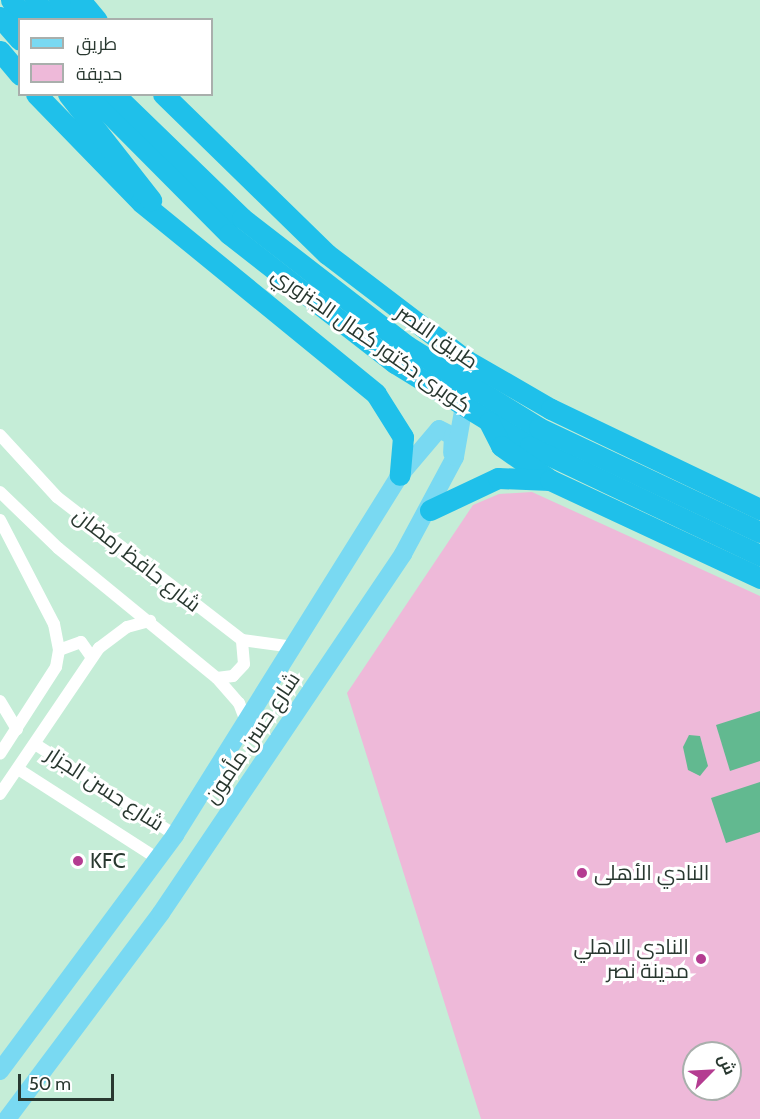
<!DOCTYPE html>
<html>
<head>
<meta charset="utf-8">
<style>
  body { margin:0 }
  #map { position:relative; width:760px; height:1119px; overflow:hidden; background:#c5edd7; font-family:Cabin,Cairo,sans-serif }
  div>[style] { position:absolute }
  .green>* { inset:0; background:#eeb9d9 }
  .water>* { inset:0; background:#62b990 }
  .street>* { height:12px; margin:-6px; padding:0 6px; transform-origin:6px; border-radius:6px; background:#fff }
  .primary>* { height:18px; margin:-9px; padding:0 9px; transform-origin:9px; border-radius:9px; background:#79d9f2 }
  .highway>* { height:21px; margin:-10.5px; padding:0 10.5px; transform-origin:10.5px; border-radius:10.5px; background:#1fc0ea }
  .dots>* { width:16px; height:16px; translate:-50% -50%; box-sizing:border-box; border:3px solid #fff; border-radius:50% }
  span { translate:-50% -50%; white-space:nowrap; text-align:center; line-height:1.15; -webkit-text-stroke:6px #fff; paint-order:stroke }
  .street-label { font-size:21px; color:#293830 }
  .poi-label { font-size:21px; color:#293830 }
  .left { translate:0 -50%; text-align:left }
  .right { translate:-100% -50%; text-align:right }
  .legend { position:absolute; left:18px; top:18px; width:195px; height:78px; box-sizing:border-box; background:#fff; border:2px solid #a9afac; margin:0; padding:8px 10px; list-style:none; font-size:18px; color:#293830 }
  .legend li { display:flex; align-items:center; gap:12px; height:30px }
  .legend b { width:30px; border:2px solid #a9afac }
  .north { position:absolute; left:682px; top:1041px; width:60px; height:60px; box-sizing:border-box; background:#fff; border:2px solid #a9afac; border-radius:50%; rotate:66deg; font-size:16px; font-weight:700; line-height:24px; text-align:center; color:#293830 }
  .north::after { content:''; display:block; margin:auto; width:21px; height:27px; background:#b43c91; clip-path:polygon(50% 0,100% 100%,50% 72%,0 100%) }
  .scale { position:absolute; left:18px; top:1074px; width:96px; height:27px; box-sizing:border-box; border:3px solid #293830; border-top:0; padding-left:8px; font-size:18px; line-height:21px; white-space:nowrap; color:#293830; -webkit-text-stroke:4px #fff; paint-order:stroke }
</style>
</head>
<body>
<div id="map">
  <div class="green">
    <i style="clip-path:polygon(evenodd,532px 492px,760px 596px,760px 1119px,481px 1119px,347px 693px,473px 505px,499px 494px,532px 492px,694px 1053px,730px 1053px,730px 1089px,694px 1089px,694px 1053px)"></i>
  </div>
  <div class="water">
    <i style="clip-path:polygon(760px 711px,760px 761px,730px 771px,716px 725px)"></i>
    <i style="clip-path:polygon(689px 735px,700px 736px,708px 766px,700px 776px,688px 770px,683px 747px)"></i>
    <i style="clip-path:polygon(760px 782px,760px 832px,726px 843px,711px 798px)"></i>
  </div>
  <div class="street">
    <i style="left:0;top:435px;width:84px;rotate:47.4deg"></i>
    <i style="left:57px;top:497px;width:234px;rotate:37.7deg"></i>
    <i style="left:242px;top:640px;width:52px;rotate:7.7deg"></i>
    <i style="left:0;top:492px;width:81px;rotate:44deg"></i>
    <i style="left:58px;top:548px;width:205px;rotate:39.3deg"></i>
    <i style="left:217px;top:678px;width:33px;rotate:49deg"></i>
    <i style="left:239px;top:703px;width:22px;rotate:69deg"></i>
    <i style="left:0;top:520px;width:117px;rotate:62.6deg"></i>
    <i style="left:54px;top:624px;width:26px;rotate:79deg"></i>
    <i style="left:59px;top:650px;width:17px;rotate:100deg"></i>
    <i style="left:56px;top:667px;width:103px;rotate:122.8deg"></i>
    <i style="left:59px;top:650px;width:23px;rotate:-20deg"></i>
    <i style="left:81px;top:642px;width:19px;rotate:55deg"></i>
    <i style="left:217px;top:678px;width:16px;rotate:-7deg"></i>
    <i style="left:233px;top:676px;width:16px;rotate:-47deg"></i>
    <i style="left:244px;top:664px;width:24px;rotate:-95deg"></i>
    <i style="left:0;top:701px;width:33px;rotate:59deg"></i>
    <i style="left:35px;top:744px;width:167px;rotate:33deg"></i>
    <i style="left:18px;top:769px;width:166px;rotate:32.7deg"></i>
    <i style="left:0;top:794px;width:176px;rotate:-55.9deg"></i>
    <i style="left:99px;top:648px;width:35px;rotate:-37deg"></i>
    <i style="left:127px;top:627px;width:24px;rotate:-15deg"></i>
  </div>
  <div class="primary">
    <i style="left:0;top:1071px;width:294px;rotate:-53.4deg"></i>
    <i style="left:175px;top:835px;width:425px;rotate:-58deg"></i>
    <i style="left:400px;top:475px;width:60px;rotate:-49.7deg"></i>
    <i style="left:439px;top:429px;width:16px;rotate:27deg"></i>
    <i style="left:453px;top:436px;width:17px;rotate:93deg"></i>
    <i style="left:7px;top:1119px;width:257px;rotate:-53.2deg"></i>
    <i style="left:161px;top:913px;width:433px;rotate:-56deg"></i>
    <i style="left:403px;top:554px;width:110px;rotate:-61.8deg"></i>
    <i style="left:455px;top:457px;width:64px;rotate:-80.1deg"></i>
  </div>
  <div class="highway">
    <i style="left:11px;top:0;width:26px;rotate:51deg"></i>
    <i style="left:35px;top:0;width:26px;rotate:51deg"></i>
    <i style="left:59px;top:0;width:26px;rotate:51deg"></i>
    <i style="left:80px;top:0;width:26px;rotate:50deg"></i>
    <i style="left:0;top:17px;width:30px;rotate:49deg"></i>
    <i style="left:0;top:51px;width:31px;rotate:50deg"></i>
    <i style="left:36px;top:94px;width:151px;rotate:45.8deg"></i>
    <i style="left:141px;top:202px;width:303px;rotate:39.2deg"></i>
    <i style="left:376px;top:394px;width:51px;rotate:57.9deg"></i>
    <i style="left:403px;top:437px;width:38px;rotate:95deg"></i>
    <i style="left:68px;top:94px;width:135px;rotate:51.9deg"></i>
    <i style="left:90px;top:94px;width:197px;rotate:45.2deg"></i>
    <i style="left:229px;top:234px;width:210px;rotate:37.9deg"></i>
    <i style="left:395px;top:363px;width:158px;rotate:31.6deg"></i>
    <i style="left:530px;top:446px;width:255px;rotate:25.4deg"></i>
    <i style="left:114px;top:94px;width:178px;rotate:44.1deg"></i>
    <i style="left:242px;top:218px;width:209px;rotate:37.8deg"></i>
    <i style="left:407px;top:346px;width:155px;rotate:31.8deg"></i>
    <i style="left:539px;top:428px;width:244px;rotate:25.2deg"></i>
    <i style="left:163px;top:94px;width:229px;rotate:44.3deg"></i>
    <i style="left:327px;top:254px;width:175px;rotate:37.3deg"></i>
    <i style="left:466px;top:360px;width:98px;rotate:30deg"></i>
    <i style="left:551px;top:409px;width:232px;rotate:25.6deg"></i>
    <i style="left:489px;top:422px;width:27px;rotate:63deg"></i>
    <i style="left:501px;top:446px;width:56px;rotate:34.8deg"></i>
    <i style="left:430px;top:510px;width:75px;rotate:-25.2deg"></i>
    <i style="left:498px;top:478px;width:52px;rotate:2.2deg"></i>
    <i style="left:550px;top:480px;width:232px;rotate:25deg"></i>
  </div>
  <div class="dots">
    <i style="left:78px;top:861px;background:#b43c91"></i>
    <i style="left:582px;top:873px;background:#b43c91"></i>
    <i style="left:701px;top:959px;background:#b43c91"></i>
  </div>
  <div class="street-label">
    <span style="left:437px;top:337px;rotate:35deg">طريق النصر</span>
    <span style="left:371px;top:340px;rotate:35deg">كوبرى دكتور كمال الجنزوري</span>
    <span style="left:137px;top:560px;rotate:38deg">شارع حافظ رمضان</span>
    <span style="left:252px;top:738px;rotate:-56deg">شارع حسن مأمون</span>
    <span style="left:105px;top:789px;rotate:33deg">شارع حسن الجزار</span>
  </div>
  <div class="poi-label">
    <span class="left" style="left:90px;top:861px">KFC</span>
    <span class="left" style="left:594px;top:873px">النادي الأهلى</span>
    <span class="right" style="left:689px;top:959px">النادي الاهلي<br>مدينة نصر</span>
  </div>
  <ul class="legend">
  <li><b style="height:8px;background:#79d9f2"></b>طريق</li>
  <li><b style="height:16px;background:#eeb9d9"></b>حديقة</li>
  </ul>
  <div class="north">ش</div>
  <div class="scale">50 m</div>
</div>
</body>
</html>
